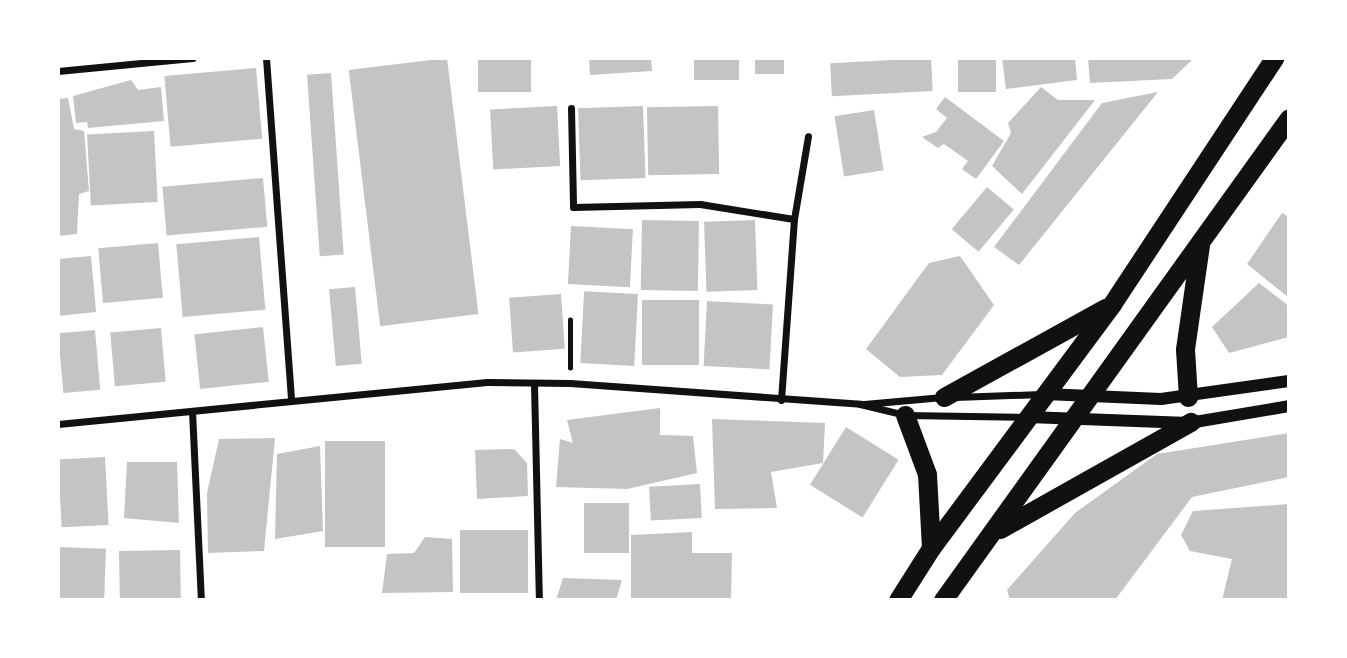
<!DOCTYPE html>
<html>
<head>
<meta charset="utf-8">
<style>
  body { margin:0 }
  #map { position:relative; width:1347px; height:658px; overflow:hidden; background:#fff; font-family:"Sofia Sans Condensed",sans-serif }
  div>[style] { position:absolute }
  .building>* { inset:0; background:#c4c4c4; transform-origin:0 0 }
  .path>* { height:4.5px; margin:-2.25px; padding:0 2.25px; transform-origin:2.25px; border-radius:2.25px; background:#111 }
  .minor>* { height:7px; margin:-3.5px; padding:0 3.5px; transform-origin:3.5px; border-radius:3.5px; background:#111 }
  .tertiary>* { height:12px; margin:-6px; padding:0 6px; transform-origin:6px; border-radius:6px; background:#111 }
  .trunk>* { height:19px; margin:-9.5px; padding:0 9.5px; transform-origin:9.5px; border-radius:9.5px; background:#111 }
  span { translate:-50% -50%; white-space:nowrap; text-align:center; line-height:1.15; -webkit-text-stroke:5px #fff; paint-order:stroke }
  .frame { position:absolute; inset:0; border:60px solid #fff; pointer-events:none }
</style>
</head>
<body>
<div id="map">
  <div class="building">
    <i style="left:447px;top:58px;width:258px;height:99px;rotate:83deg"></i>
    <i style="left:478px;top:58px;width:53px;height:34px"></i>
    <i style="clip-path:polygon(589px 58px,651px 58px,652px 71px,590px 75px)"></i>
    <i style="left:694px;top:58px;width:45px;height:22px"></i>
    <i style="left:755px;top:58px;width:29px;height:16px"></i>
    <i style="left:931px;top:58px;width:33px;height:101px;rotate:87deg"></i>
    <i style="left:958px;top:58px;width:38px;height:34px"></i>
    <i style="clip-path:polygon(1002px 58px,1075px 58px,1077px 80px,1006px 89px)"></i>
    <i style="clip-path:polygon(1088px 58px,1194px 58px,1172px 79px,1090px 83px)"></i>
    <i style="left:256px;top:68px;width:71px;height:92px;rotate:85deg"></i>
    <i style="left:331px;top:73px;width:182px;height:24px;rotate:86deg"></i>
    <i style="clip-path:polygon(131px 80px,138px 90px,161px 87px,164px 121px,88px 128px,87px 122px,76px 123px,73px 96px)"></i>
    <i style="clip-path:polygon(1041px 87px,1058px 100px,1095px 100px,1022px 194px,992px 166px,1011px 133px,1008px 123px)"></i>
    <i style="clip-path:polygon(1158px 92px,1019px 265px,994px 247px,1102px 103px)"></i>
    <i style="clip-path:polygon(945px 97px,1004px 141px,976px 179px,962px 169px,968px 161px,944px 144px,938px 148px,922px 137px,936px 132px,947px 118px,936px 109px)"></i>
    <i style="clip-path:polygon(68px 98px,74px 129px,84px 131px,89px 191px,79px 194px,77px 234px,58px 236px,58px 99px)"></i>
    <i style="left:557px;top:106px;width:60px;height:67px;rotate:87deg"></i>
    <i style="left:643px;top:106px;width:72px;height:65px;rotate:88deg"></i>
    <i style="left:718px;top:106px;width:68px;height:71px;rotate:89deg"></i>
    <i style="left:874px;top:110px;width:61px;height:40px;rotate:81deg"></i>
    <i style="left:154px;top:131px;width:71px;height:67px;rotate:87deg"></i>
    <i style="left:263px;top:178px;width:49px;height:101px;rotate:85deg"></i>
    <i style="left:987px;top:187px;width:35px;height:55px;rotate:40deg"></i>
    <i style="clip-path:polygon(1282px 213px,1289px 217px,1289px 298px,1247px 264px)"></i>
    <i style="left:642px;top:220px;width:57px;height:70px;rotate:1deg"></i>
    <i style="left:755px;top:220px;width:70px;height:51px;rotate:88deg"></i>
    <i style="left:571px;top:226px;width:62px;height:58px;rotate:3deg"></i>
    <i style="left:259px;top:237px;width:73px;height:83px;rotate:85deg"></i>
    <i style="left:158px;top:243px;width:55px;height:60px;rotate:85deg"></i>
    <i style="clip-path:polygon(91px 256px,96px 312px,58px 316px,58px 259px)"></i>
    <i style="clip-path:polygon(960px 256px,994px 305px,942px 375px,900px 377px,866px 349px,929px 263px)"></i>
    <i style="clip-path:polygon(1259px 283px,1289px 306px,1289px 337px,1229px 353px,1212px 327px)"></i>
    <i style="left:355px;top:287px;width:77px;height:26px;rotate:85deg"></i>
    <i style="left:561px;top:294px;width:55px;height:52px;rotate:86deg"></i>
    <i style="left:638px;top:294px;width:72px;height:54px;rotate:93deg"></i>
    <i style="left:642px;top:300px;width:57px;height:65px"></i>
    <i style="left:707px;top:301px;width:66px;height:65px;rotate:3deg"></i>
    <i style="left:263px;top:327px;width:55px;height:69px;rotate:84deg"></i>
    <i style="left:161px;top:328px;width:54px;height:51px;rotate:85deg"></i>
    <i style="left:95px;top:330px;width:60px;height:37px;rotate:85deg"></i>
    <i style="clip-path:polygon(660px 408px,660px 435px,693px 436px,697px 473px,627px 489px,556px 487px,560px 439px,573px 443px,567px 420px)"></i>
    <i style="clip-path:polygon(712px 419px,825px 423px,823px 463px,771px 472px,777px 508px,715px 509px)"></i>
    <i style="left:846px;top:427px;width:62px;height:68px;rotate:32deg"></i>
    <i style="clip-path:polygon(1289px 433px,1289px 477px,1192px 497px,1115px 600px,1010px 600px,1007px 590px,1075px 513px,1157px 454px)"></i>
    <i style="clip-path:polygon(275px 438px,264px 551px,208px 553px,207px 493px,219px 439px)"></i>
    <i style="left:325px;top:441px;width:60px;height:106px"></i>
    <i style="clip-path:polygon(320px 446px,323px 531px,275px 539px,277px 454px)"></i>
    <i style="clip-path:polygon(514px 449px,527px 463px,528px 496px,477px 499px,475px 450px)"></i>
    <i style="left:105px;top:457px;width:68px;height:47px;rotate:87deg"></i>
    <i style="clip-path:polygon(127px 462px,177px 462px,179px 523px,124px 518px)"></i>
    <i style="left:700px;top:484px;width:34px;height:51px;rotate:87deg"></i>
    <i style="left:584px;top:503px;width:45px;height:50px"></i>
    <i style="clip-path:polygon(1289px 504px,1289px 600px,1222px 600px,1232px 559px,1190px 551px,1181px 535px,1193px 511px)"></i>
    <i style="left:460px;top:530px;width:68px;height:63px"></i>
    <i style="clip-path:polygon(692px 532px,692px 553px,732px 553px,731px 600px,631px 600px,631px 535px)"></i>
    <i style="clip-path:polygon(425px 537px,452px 539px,453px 592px,382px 593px,387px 554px,414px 553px)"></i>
    <i style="left:58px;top:547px;width:48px;height:53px;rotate:2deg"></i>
    <i style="left:180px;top:550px;width:50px;height:61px;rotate:89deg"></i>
    <i style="clip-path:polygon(563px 578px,622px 580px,616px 600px,556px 600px)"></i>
  </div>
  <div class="path">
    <i style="left:570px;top:368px;width:48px;rotate:-90deg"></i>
  </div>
  <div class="minor">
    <i style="left:266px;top:58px;width:344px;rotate:85.8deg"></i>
    <i style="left:58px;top:71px;width:135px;rotate:-5.5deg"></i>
    <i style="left:571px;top:108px;width:99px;rotate:88.8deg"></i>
    <i style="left:573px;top:207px;width:127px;rotate:-1.4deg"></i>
    <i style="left:700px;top:204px;width:95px;rotate:9.1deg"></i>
    <i style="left:534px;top:384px;width:216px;rotate:88.7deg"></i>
    <i style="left:955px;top:397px;width:86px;rotate:-2deg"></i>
    <i style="left:781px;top:400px;width:181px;rotate:-85.9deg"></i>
    <i style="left:794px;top:219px;width:84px;rotate:-80.4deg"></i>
    <i style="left:864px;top:404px;width:79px;rotate:-5.1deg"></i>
    <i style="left:192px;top:411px;width:189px;rotate:87.3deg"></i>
    <i style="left:58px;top:424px;width:431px;rotate:-5.6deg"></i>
    <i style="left:487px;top:382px;width:83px;rotate:0.7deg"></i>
    <i style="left:570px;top:383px;width:291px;rotate:4.1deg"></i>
    <i style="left:860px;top:404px;width:46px;rotate:13.7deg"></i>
    <i style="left:905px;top:415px;width:121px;rotate:0.9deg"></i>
  </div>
  <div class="tertiary">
    <i style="left:1045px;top:394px;width:116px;rotate:2.5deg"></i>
    <i style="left:1161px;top:399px;width:129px;rotate:-8deg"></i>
    <i style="left:1028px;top:417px;width:161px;rotate:2.1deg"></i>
    <i style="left:1189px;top:423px;width:101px;rotate:-9.6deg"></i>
  </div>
  <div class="trunk">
    <i style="left:944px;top:397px;width:184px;rotate:-28.9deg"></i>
    <i style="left:1188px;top:397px;width:48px;rotate:-93.6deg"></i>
    <i style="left:1185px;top:349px;width:105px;rotate:-81.8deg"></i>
    <i style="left:905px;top:415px;width:63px;rotate:69.6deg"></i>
    <i style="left:927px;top:474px;width:74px;rotate:86.9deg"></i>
    <i style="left:1000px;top:529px;width:219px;rotate:-29.3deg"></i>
    <i style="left:898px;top:600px;width:62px;rotate:-57.6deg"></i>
    <i style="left:931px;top:548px;width:304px;rotate:-53.4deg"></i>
    <i style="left:1112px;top:304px;width:295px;rotate:-56.6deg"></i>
    <i style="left:943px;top:600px;width:593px;rotate:-54.33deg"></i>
  </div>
  <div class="frame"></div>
</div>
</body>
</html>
